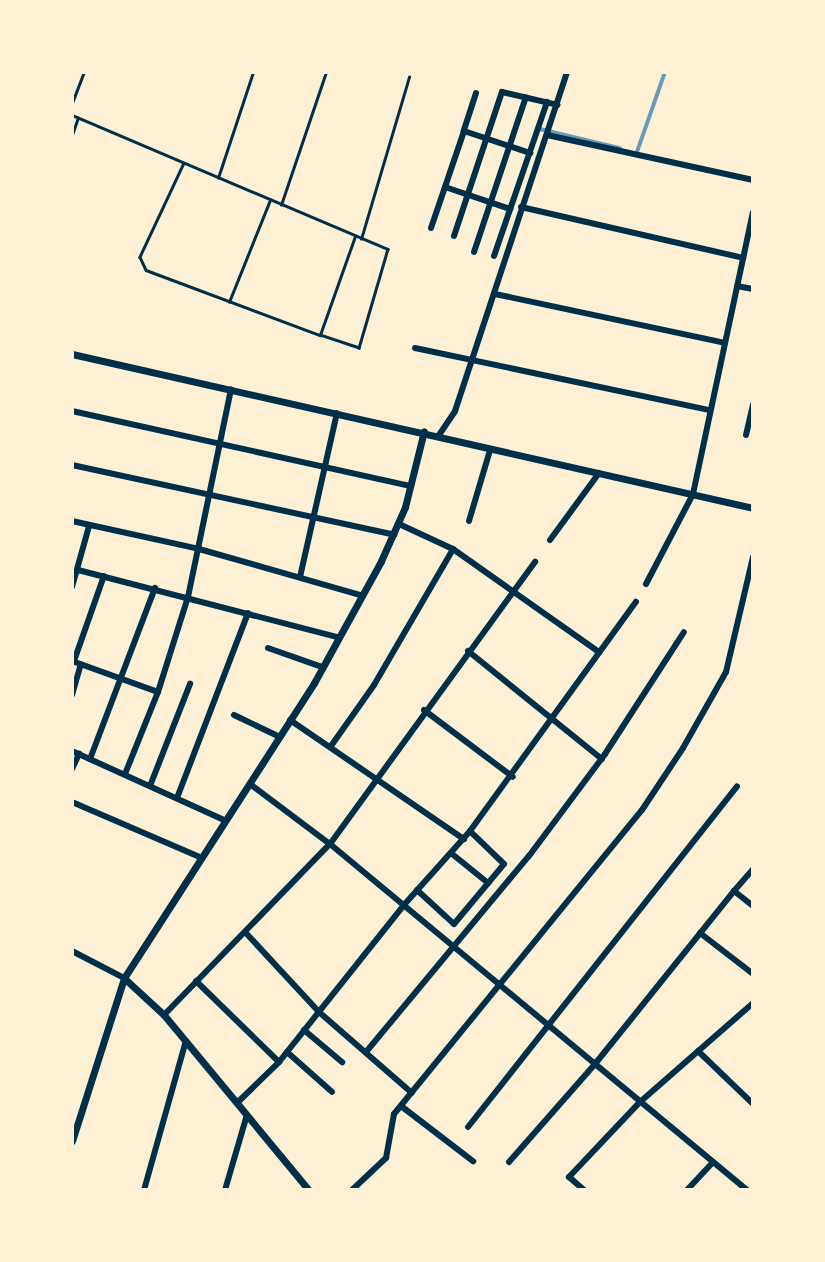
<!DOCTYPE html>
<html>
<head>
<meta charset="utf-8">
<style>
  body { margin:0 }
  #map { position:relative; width:825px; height:1262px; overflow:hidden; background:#fdf0d5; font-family:Jost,sans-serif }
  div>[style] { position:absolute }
  .stream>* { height:3.5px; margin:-1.75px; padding:0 1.75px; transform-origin:1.75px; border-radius:1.75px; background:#669bbc }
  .service>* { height:2.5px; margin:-1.25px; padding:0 1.25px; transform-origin:1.25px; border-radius:1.25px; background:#003049 }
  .minor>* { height:6px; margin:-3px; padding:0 3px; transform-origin:3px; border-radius:3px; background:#003049 }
  .tertiary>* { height:7px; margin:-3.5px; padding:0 3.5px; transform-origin:3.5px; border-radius:3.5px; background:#003049 }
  span { translate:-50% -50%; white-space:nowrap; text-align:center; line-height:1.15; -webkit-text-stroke:5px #fdf0d5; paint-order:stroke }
  .frame { position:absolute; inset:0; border:74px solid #fdf0d5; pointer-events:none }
</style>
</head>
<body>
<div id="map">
  <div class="stream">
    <i style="left:540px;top:129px;width:82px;rotate:13.4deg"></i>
    <i style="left:637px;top:152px;width:85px;rotate:-70.7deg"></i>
  </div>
  <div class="service">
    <i style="left:72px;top:103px;width:33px;rotate:-69deg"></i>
    <i style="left:72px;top:115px;width:343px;rotate:23deg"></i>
    <i style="left:388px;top:249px;width:103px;rotate:106.3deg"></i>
    <i style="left:359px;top:348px;width:41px;rotate:-161.6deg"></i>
    <i style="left:72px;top:135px;width:18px;rotate:-71deg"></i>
    <i style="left:184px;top:163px;width:104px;rotate:115.1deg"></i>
    <i style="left:140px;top:257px;width:14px;rotate:65deg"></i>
    <i style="left:146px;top:270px;width:186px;rotate:20.5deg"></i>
    <i style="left:320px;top:335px;width:105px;rotate:-70.5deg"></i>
    <i style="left:218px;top:178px;width:112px;rotate:-71.7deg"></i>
    <i style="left:281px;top:205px;width:140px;rotate:-71.3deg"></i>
    <i style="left:361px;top:239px;width:169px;rotate:-73.5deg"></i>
    <i style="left:229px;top:302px;width:110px;rotate:-68.1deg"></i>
  </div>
  <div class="minor">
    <i style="left:476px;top:93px;width:40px;rotate:108deg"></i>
    <i style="left:464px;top:131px;width:70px;rotate:18.4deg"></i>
    <i style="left:547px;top:135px;width:211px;rotate:12.3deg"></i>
    <i style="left:445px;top:187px;width:69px;rotate:18.7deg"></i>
    <i style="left:521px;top:207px;width:228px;rotate:12.9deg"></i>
    <i style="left:431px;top:228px;width:102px;rotate:-71.2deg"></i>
    <i style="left:454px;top:236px;width:152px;rotate:-71.6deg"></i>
    <i style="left:502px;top:92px;width:57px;rotate:13.1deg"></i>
    <i style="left:474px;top:252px;width:163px;rotate:-71.5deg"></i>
    <i style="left:494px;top:256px;width:163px;rotate:-71deg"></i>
    <i style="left:737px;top:286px;width:16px;rotate:11deg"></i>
    <i style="left:495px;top:294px;width:235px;rotate:12deg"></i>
    <i style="left:415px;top:348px;width:301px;rotate:11.9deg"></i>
    <i style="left:72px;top:411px;width:347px;rotate:12.5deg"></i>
    <i style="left:439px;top:435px;width:29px;rotate:-56deg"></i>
    <i style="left:455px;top:411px;width:357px;rotate:-71.7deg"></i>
    <i style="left:746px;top:435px;width:32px;rotate:-77deg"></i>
    <i style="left:72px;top:465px;width:330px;rotate:12.2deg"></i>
    <i style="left:72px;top:521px;width:130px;rotate:12.4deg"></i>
    <i style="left:199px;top:549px;width:168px;rotate:15.9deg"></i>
    <i style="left:469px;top:521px;width:74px;rotate:-73.5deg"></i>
    <i style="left:399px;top:524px;width:60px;rotate:24.8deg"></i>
    <i style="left:453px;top:549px;width:179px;rotate:35.2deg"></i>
    <i style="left:550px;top:540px;width:83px;rotate:-53.8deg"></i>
    <i style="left:78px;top:570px;width:268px;rotate:14.5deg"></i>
    <i style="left:300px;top:577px;width:168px;rotate:-77.3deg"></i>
    <i style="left:646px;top:584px;width:102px;rotate:-62.4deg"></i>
    <i style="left:693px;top:494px;width:288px;rotate:-78deg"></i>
    <i style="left:72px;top:587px;width:63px;rotate:-74.4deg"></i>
    <i style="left:268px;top:648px;width:57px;rotate:19.4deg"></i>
    <i style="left:468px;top:651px;width:172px;rotate:38.9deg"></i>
    <i style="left:72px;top:661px;width:91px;rotate:19.8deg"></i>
    <i style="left:74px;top:661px;width:90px;rotate:-70.6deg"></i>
    <i style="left:72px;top:695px;width:32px;rotate:-74deg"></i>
    <i style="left:424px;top:710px;width:111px;rotate:37deg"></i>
    <i style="left:234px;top:715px;width:51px;rotate:25.6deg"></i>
    <i style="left:290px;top:720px;width:211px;rotate:34.4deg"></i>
    <i style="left:331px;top:746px;width:75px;rotate:-54.8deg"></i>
    <i style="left:374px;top:685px;width:157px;rotate:-59.8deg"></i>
    <i style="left:72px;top:751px;width:167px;rotate:24.4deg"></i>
    <i style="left:90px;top:759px;width:183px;rotate:-69.2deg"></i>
    <i style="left:72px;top:769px;width:17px;rotate:-65deg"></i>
    <i style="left:125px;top:774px;width:88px;rotate:-68.1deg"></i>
    <i style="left:158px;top:692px;width:100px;rotate:-72.5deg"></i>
    <i style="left:188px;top:597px;width:212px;rotate:-78.3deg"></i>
    <i style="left:250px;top:784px;width:100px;rotate:36.9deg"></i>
    <i style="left:330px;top:844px;width:542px;rotate:39.68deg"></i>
    <i style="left:150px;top:786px;width:110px;rotate:-68.6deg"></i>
    <i style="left:177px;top:798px;width:198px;rotate:-69deg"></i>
    <i style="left:72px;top:802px;width:139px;rotate:23.3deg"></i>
    <i style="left:451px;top:853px;width:48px;rotate:39deg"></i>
    <i style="left:417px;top:890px;width:50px;rotate:42.6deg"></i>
    <i style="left:454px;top:924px;width:78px;rotate:-50.2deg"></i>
    <i style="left:504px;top:864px;width:47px;rotate:-135.9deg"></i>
    <i style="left:734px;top:891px;width:29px;rotate:-49deg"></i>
    <i style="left:245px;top:932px;width:109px;rotate:47.2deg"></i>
    <i style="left:319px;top:1012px;width:123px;rotate:41.1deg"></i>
    <i style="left:700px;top:933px;width:67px;rotate:37.7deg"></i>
    <i style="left:72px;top:951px;width:59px;rotate:27.4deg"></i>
    <i style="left:196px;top:981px;width:116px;rotate:44.3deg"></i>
    <i style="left:164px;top:1015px;width:238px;rotate:-45.9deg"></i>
    <i style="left:330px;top:844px;width:349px;rotate:-54deg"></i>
    <i style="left:304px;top:1030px;width:50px;rotate:40.1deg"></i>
    <i style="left:698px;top:1051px;width:76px;rotate:43.9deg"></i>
    <i style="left:287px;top:1052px;width:60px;rotate:41.6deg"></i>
    <i style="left:366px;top:1052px;width:255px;rotate:-50.3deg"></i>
    <i style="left:529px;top:856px;width:127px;rotate:-53.3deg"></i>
    <i style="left:605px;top:754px;width:145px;rotate:-57.1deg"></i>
    <i style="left:237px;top:1103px;width:59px;rotate:-44.3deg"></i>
    <i style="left:279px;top:1062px;width:199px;rotate:-51.5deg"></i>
    <i style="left:403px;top:906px;width:101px;rotate:-48.2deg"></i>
    <i style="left:470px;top:831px;width:283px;rotate:-54.1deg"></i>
    <i style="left:401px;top:1106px;width:91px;rotate:37.4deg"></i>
    <i style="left:468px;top:1127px;width:434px;rotate:-51.7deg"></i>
    <i style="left:509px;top:1162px;width:130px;rotate:-48.7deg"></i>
    <i style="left:595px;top:1064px;width:222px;rotate:-51.2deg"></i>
    <i style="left:734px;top:891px;width:24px;rotate:38deg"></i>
    <i style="left:144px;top:1190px;width:155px;rotate:-74.3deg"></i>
    <i style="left:225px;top:1190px;width:78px;rotate:-73.7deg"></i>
    <i style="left:352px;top:1190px;width:47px;rotate:-43.3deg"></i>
    <i style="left:386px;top:1158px;width:45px;rotate:-79.7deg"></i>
    <i style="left:394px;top:1114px;width:392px;rotate:-50.8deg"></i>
    <i style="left:642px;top:810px;width:74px;rotate:-56.5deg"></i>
    <i style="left:683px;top:748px;width:87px;rotate:-60.5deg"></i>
    <i style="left:726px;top:672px;width:118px;rotate:-76.8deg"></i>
    <i style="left:584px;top:1190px;width:20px;rotate:-139deg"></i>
    <i style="left:569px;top:1177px;width:103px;rotate:-46.6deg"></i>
    <i style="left:640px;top:1102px;width:150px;rotate:-41.2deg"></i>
    <i style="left:687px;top:1190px;width:38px;rotate:-47deg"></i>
  </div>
  <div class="tertiary">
    <i style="left:72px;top:354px;width:698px;rotate:12.74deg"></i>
    <i style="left:124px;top:978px;width:54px;rotate:42.8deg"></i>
    <i style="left:164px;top:1015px;width:227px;rotate:50.4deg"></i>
    <i style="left:72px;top:1141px;width:171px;rotate:-72.3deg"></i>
    <i style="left:124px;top:978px;width:351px;rotate:-57.2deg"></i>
    <i style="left:314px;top:683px;width:139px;rotate:-61.2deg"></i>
    <i style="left:381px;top:561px;width:59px;rotate:-66deg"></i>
    <i style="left:405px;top:507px;width:78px;rotate:-76deg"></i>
  </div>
  <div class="frame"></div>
</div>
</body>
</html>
